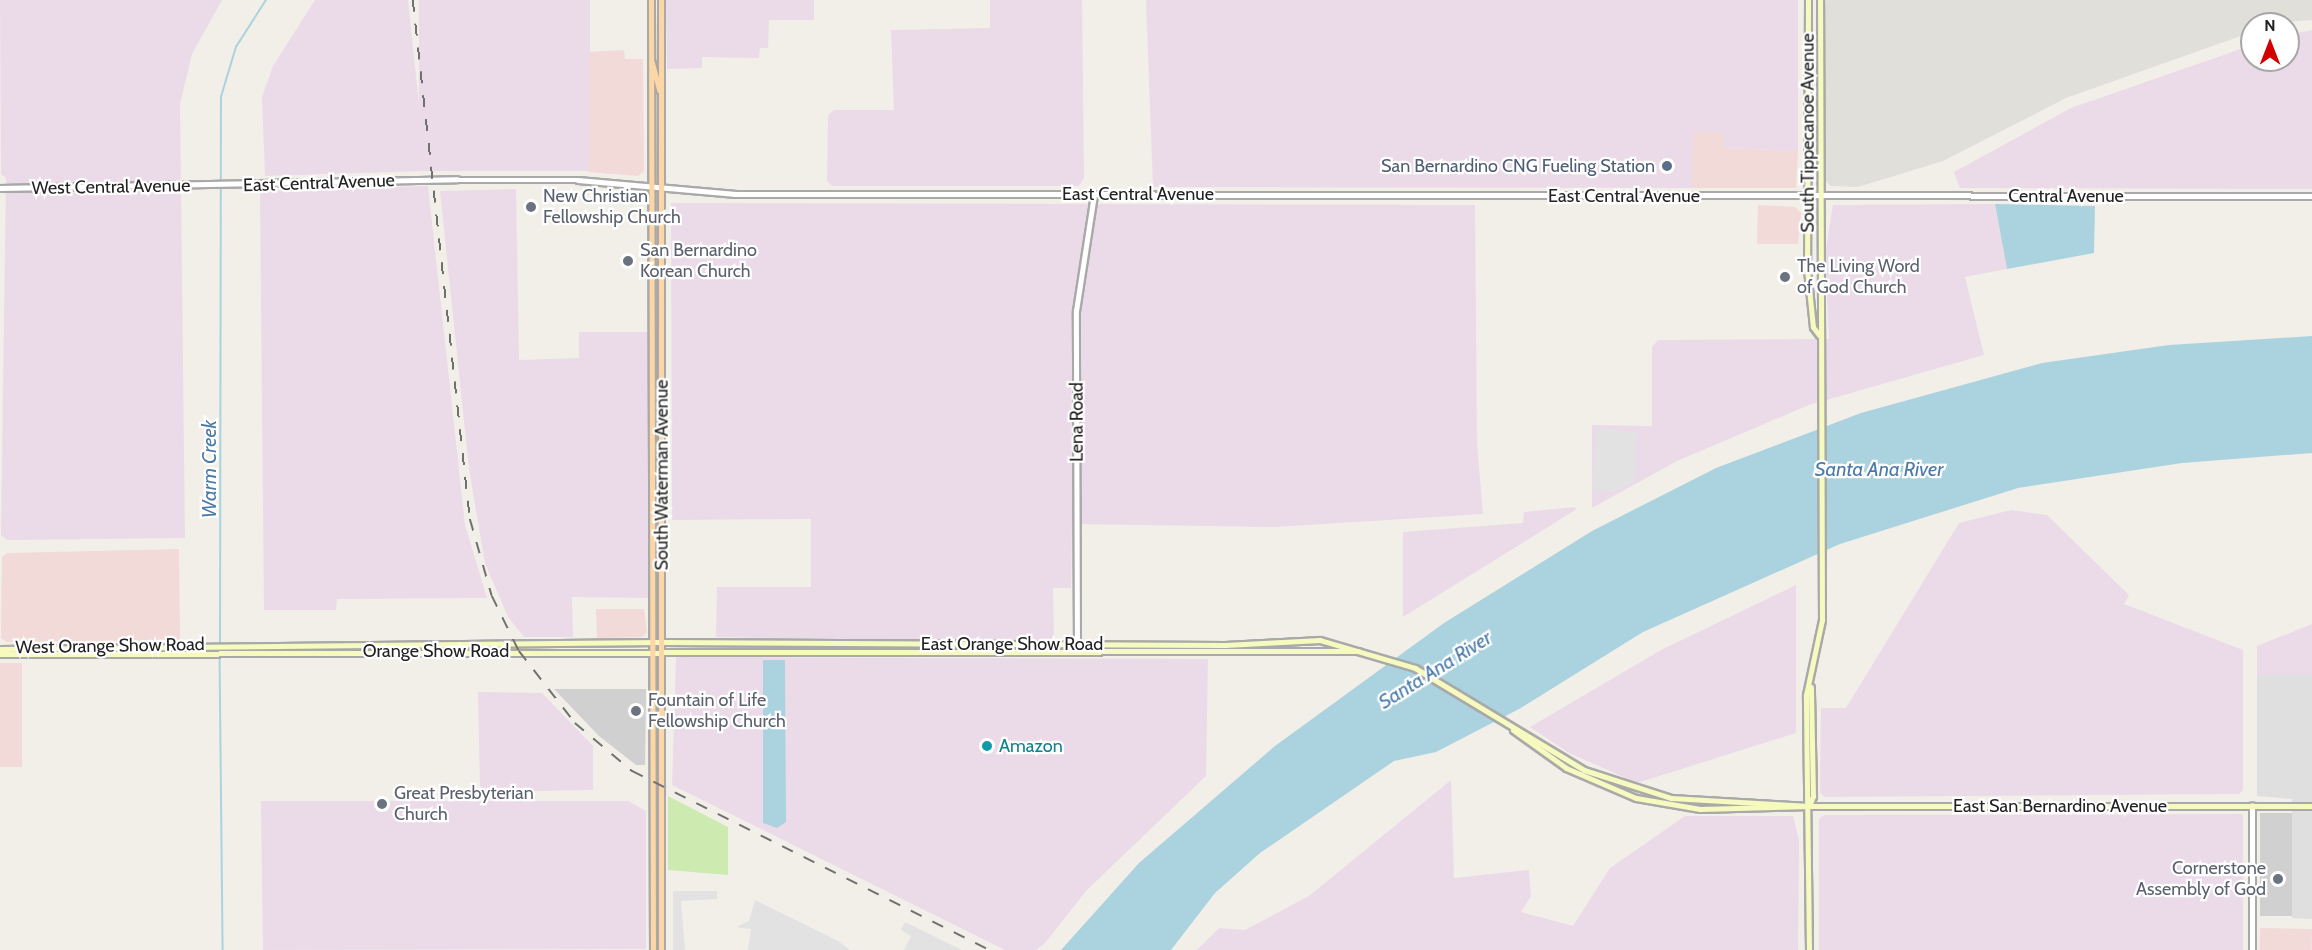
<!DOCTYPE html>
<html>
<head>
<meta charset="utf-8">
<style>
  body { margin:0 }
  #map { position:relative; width:2312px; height:950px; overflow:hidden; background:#f2efe9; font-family:Cabin,sans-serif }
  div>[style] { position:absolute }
  .residential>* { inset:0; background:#e0dfdf }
  .commercial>* { inset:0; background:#f2dad9; transform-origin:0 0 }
  .industrial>* { inset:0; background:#ebdbe8; transform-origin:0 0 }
  .religious>* { inset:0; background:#d0d0d0; transform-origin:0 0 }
  .airport>* { inset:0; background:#e1dfda }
  .grass>* { inset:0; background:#cdebb0 }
  .parking>* { inset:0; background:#e2e2e2 }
  .water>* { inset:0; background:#aad3df }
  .stream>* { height:1.5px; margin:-0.75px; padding:0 0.75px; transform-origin:0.75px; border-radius:0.75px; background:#aad3df }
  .roads { filter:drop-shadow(2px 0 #a9a9a9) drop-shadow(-2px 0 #a9a9a9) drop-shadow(0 2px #a9a9a9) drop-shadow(0 -2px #a9a9a9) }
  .tertiary>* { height:4.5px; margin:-2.25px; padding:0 2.25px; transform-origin:2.25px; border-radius:2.25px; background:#fff }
  .secondary>* { height:5px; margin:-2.5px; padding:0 2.5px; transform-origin:2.5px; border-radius:2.5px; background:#f7fabf }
  .primary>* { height:5px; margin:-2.5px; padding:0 2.5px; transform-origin:2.5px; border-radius:2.5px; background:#fcd6a4 }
  .rail>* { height:1.5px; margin-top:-0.75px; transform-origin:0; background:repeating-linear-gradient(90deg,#707070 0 12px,transparent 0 24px) }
  .dots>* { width:16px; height:16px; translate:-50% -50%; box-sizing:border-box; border:3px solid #fff; border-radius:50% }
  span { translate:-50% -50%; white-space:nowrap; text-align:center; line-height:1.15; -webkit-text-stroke:4.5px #fff; paint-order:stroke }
  .street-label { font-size:18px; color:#222 }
  .service-label { font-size:18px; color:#4e5e75 }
  .right { translate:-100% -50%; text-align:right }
  .worship-label { font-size:18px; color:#5b616d }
  .left { translate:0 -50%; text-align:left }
  .culture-label { font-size:18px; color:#0d838f }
  .water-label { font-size:20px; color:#4a7aab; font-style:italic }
  .north { position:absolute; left:2240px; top:12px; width:60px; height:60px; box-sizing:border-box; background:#fff; border:2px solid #a7a7a7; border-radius:50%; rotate:0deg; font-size:16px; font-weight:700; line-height:24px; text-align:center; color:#222 }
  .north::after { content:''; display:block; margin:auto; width:21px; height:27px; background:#d40000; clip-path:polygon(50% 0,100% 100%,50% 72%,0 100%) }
</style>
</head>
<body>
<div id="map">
  <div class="residential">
    <i style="clip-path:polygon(2257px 675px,2312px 675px,2312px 919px,2292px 918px,2292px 799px,2257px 796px)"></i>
  </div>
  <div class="commercial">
    <i style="clip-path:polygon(624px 50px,625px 59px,643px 59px,644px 171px,638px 176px,588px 172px,588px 52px)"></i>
    <i style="clip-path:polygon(1692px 132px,1724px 132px,1724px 148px,1798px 151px,1796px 188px,1692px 188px)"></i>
    <i style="clip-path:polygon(1758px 205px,1795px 207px,1801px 213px,1798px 244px,1757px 244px)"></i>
    <i style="clip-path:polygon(179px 549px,180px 640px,7px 642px,1px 638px,2px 557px,7px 553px)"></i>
    <i style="clip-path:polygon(596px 609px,644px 609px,647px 632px,642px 637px,597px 638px)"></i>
    <i style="left:0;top:663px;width:22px;height:104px"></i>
    <i style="left:2260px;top:928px;width:52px;height:22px;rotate:1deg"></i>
  </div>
  <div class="industrial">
    <i style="clip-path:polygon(0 0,222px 0,192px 54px,180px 104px,185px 538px,7px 540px,1px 535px,6px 178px,1px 174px)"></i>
    <i style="clip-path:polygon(315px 0,408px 0,426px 171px,265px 176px,262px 97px,273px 66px)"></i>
    <i style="left:419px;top:0;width:171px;height:171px"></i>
    <i style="clip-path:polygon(666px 0,814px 0,814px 20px,769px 20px,768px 48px,760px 48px,759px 58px,702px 57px,702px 68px,667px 69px)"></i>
    <i style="clip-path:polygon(990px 0,1082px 0,1084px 178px,1079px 186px,832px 186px,827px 181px,828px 115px,834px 110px,894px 110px,891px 30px,990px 28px)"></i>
    <i style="clip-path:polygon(1146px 0,1798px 0,1798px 151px,1724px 148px,1724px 132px,1693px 132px,1692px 188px,1153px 187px)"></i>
    <i style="clip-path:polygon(2312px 30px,2312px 189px,1960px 188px,1954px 172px,2071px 108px,2252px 45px,2252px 60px,2288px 60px,2288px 35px)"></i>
    <i style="clip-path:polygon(428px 186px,465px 525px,487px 598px,337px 599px,336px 610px,264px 610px,260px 191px)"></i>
    <i style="clip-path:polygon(516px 189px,519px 360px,579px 358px,579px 332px,649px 332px,649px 598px,572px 597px,573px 637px,524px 637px,508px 617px,485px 563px,469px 469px,440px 191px)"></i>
    <i style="clip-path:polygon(671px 203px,1475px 205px,1477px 444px,1483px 514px,1276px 527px,1072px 524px,1071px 588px,1053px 588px,1054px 642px,716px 637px,717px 587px,811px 587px,811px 519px,672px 520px)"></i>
    <i style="clip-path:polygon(1995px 204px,2007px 269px,1965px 277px,1984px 355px,1809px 405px,1677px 461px,1592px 508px,1592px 425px,1652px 426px,1652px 347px,1658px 340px,1829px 339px,1825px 255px,1833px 205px)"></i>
    <i style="clip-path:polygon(1575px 507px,1577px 509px,1403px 617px,1403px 532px,1523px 523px,1524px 512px)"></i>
    <i style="clip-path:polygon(2011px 510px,2047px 515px,2129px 595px,2124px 604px,2243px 650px,2243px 790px,2239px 794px,1824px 797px,1820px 792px,1821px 708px,1846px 708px,1959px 523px)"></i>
    <i style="clip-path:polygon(1796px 585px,1796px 733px,1637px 783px,1569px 753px,1530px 727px,1661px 650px)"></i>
    <i style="clip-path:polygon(2312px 624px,2312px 675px,2257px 675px,2257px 646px)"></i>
    <i style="clip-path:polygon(676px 657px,1208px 659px,1206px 776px,1087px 890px,1044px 944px,1036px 950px,1005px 950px,672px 785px)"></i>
    <i style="clip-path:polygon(478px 692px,542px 693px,593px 746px,593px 790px,485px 792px,480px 787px)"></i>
    <i style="clip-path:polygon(1451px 780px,1454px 878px,1529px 870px,1531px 896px,1521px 912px,1573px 926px,1610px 868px,1685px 816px,1793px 816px,1799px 840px,1798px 950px,1197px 950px,1219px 928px,1245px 930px,1309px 896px)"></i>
    <i style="clip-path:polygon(261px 801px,628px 801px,646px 811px,646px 949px,263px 950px)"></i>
    <i style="clip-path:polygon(2243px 814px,2243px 950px,1819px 950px,1819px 819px,1824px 815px)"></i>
  </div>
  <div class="religious">
    <i style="clip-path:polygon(554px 689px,646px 689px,645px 765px,636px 765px,599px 736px)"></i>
    <i style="left:2260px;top:813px;width:32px;height:103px"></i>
  </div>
  <div class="airport">
    <i style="clip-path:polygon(1823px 0,2312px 0,2312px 20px,2252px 24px,2252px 32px,2066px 98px,1943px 161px,1858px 187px,1830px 186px,1824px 178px)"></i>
  </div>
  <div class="grass">
    <i style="clip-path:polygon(668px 796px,728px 827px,728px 875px,668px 870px)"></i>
  </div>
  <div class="parking">
    <i style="clip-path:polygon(1597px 428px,1637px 432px,1635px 481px,1615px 491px,1597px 492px,1593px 487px)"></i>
    <i style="clip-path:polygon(673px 891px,717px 891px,717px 899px,681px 901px,685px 950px,673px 950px)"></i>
    <i style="clip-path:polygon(755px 900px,838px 941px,850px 950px,748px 950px,751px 929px,736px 927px,749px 921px)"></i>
    <i style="clip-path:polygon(905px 922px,962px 950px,904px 950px,911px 936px,901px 930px)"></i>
  </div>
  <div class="water">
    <i style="clip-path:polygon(1995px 204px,2095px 206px,2094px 253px,2007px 269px)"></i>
    <i style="clip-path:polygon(2312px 336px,2312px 453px,2182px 463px,2018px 488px,1840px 544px,1643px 632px,1519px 709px,1436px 752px,1394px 761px,1260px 853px,1215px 893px,1171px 950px,1061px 950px,1139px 863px,1275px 746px,1444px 623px,1592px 531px,1716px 468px,1861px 413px,2042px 363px,2169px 345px)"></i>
    <i style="clip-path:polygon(763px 660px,785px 660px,786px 822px,777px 828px,763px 823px)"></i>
  </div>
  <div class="stream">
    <i style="left:220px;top:645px;width:548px;rotate:-89.9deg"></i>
    <i style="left:221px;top:97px;width:52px;rotate:-73.3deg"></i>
    <i style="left:236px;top:47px;width:56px;rotate:-57.4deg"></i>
    <i style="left:220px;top:655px;width:295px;rotate:89.4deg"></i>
  </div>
  <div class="roads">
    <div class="tertiary">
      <i style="left:414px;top:180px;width:164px"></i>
      <i style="left:578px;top:180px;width:158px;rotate:5.1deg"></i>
      <i style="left:735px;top:194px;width:1577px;rotate:0.07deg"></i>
      <i style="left:0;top:188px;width:457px;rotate:-1.1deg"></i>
      <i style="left:1077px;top:646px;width:335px;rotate:-90.2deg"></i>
      <i style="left:1076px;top:311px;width:117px;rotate:-81.2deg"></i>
      <i style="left:2252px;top:950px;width:144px;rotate:-90deg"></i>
    </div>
    <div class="secondary">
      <i style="left:1808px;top:0;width:269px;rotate:90.2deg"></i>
      <i style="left:1807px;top:269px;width:58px;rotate:84.1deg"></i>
      <i style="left:1813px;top:327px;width:10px;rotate:53deg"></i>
      <i style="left:0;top:649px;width:662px;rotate:-0.61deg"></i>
      <i style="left:662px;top:642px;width:563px;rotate:0.31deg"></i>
      <i style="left:1225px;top:645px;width:95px;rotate:-3deg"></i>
      <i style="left:1320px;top:640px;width:99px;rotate:16.4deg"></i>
      <i style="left:1415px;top:668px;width:197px;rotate:31.1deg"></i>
      <i style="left:1584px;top:770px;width:91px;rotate:17.8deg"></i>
      <i style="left:1671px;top:798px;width:138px;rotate:3.3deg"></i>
      <i style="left:1809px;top:806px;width:503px"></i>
      <i style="left:0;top:654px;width:1358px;rotate:-0.13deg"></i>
      <i style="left:1513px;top:730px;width:65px;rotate:35.6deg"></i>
      <i style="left:1566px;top:768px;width:76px;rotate:23.2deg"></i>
      <i style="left:1636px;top:798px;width:65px;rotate:9.8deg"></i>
      <i style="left:1700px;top:809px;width:109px;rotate:-1.6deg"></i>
      <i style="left:1809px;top:806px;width:11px;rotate:-68deg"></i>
      <i style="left:1813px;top:796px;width:109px;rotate:-91.1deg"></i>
      <i style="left:1809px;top:950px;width:255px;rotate:-90.7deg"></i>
      <i style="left:1806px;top:695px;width:77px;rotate:-78deg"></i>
      <i style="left:1822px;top:620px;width:620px;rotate:-90.18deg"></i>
    </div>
    <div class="primary">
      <i style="left:651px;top:0;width:950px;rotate:89.88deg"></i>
      <i style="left:652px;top:63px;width:28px;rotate:75deg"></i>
      <i style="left:661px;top:950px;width:950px;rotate:-90deg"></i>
    </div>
  </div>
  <div class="rail">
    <i style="left:413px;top:0;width:522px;rotate:83.73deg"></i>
    <i style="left:470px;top:519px;width:80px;rotate:74.1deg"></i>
    <i style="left:492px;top:596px;width:61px;rotate:63.9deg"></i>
    <i style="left:519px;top:651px;width:91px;rotate:52.1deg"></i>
    <i style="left:575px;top:723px;width:75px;rotate:40.1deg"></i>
    <i style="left:632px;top:771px;width:399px;rotate:26.6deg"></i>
  </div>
  <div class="dots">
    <i style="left:1667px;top:166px;background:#5c6f8a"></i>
    <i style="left:531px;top:207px;background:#6b7280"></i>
    <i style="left:628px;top:261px;background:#6b7280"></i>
    <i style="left:1785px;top:277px;background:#6b7280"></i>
    <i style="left:636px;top:711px;background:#6b7280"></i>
    <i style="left:987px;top:746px;background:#0f9aa8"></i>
    <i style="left:382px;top:804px;background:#6b7280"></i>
    <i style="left:2278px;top:879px;background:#6b7280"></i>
  </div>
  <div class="street-label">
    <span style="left:1808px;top:133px;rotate:-90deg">South Tippecanoe Avenue</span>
    <span style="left:319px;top:183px;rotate:-2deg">East Central Avenue</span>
    <span style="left:111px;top:187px;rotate:-1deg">West Central Avenue</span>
    <span style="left:1138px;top:194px">East Central Avenue</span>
    <span style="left:1624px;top:196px">East Central Avenue</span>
    <span style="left:2066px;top:196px">Central Avenue</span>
    <span style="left:1077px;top:422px;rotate:-90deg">Lena Road</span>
    <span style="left:662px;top:475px;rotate:-90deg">South Waterman Avenue</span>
    <span style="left:1012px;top:644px">East Orange Show Road</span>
    <span style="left:110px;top:646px;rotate:-1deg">West Orange Show Road</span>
    <span style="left:436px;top:651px">Orange Show Road</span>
    <span style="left:2060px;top:806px">East San Bernardino Avenue</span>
  </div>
  <div class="service-label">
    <span class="right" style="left:1655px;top:166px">San Bernardino CNG Fueling Station</span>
  </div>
  <div class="worship-label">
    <span class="left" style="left:543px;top:207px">New Christian<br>Fellowship Church</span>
    <span class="left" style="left:640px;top:261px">San Bernardino<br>Korean Church</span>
    <span class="left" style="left:1797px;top:277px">The Living Word<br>of God Church</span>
    <span class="left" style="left:648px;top:711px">Fountain of Life<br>Fellowship Church</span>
    <span class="left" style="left:394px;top:804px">Great Presbyterian<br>Church</span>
    <span class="right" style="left:2266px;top:879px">Cornerstone<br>Assembly of God</span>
  </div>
  <div class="culture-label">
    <span class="left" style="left:999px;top:746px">Amazon</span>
  </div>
  <div class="water-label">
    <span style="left:209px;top:469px;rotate:-90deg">Warm Creek</span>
    <span style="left:1879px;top:469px">Santa Ana River</span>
    <span style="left:1435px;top:670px;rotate:-32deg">Santa Ana River</span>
  </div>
  <div class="north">N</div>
</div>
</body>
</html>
